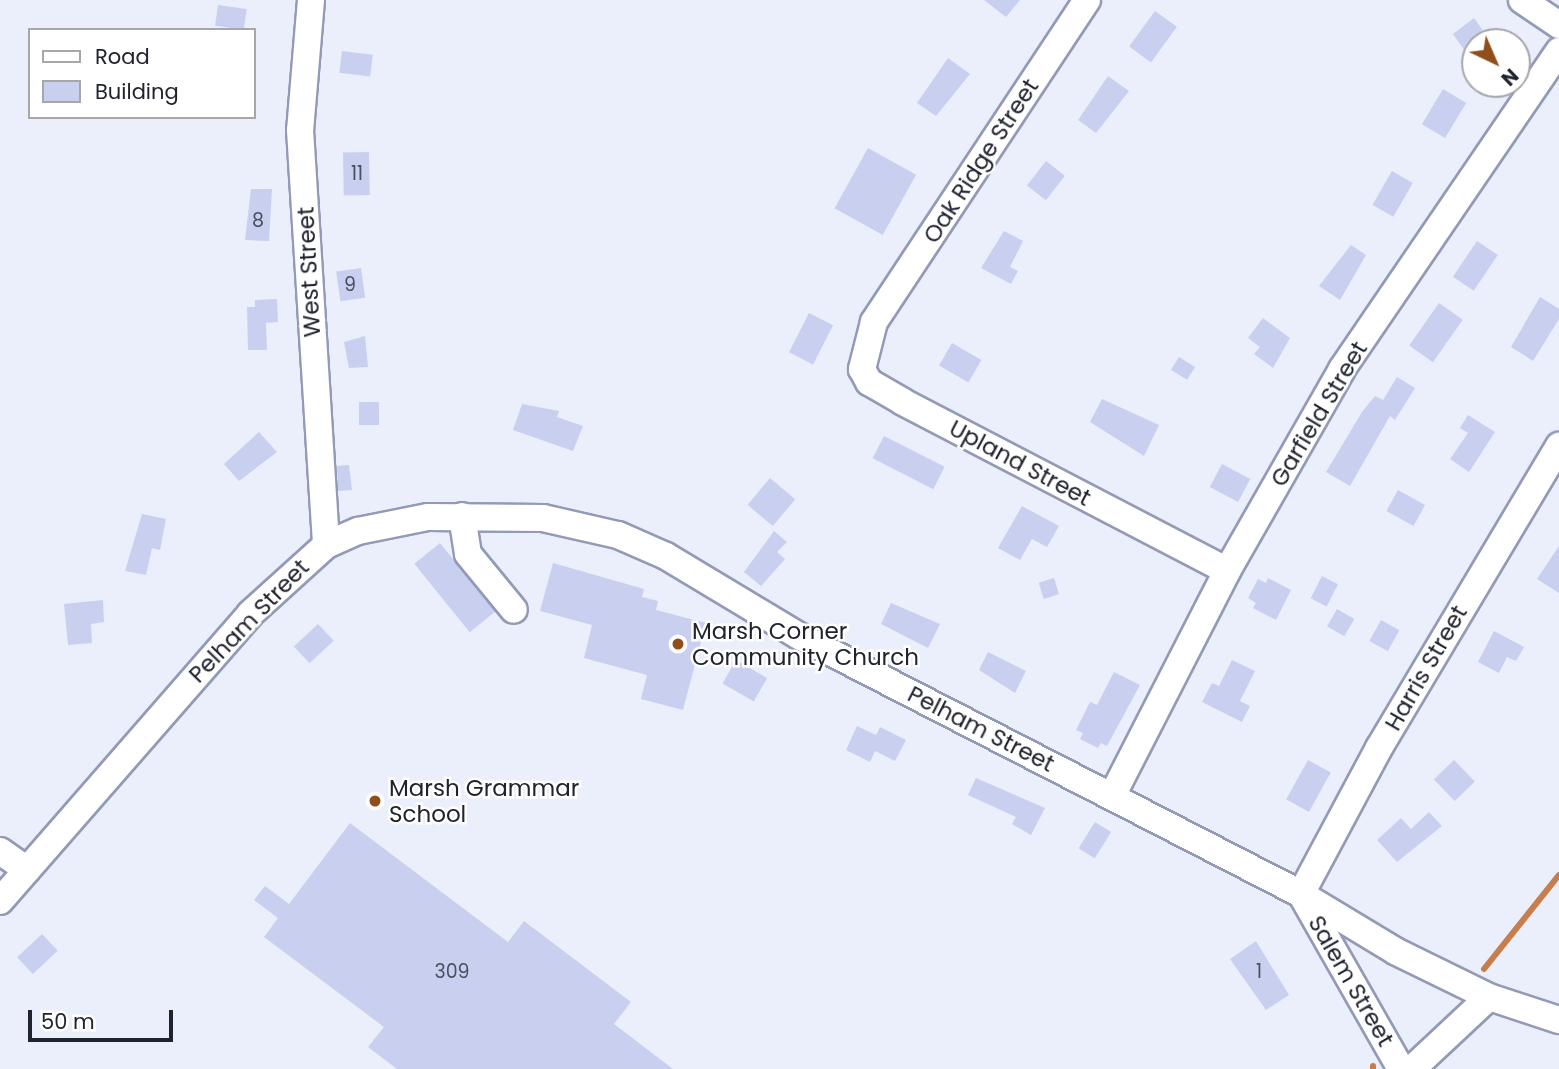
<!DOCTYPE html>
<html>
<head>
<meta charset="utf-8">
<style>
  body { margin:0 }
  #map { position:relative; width:1559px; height:1069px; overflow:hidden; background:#ebeefb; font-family:Poppins,sans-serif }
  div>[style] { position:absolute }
  .stream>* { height:6px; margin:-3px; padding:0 3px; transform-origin:3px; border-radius:3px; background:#c77e4c }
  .building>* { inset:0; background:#c9d0ef; transform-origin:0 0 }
  .roads { filter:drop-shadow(2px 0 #939ab6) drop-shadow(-2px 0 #939ab6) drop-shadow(0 2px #939ab6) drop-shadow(0 -2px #939ab6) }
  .minor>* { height:26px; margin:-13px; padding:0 13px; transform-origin:13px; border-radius:13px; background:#fff }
  .dots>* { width:19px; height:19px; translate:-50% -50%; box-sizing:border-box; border:4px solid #fff; border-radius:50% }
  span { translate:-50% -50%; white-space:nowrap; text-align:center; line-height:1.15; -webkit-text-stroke:5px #fff; paint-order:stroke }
  .number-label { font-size:19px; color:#4a4e5e }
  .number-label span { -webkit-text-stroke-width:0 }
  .street-label { font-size:23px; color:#20222e }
  .poi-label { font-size:23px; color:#20222e }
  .left { translate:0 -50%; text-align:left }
  .legend { position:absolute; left:28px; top:28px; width:228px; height:91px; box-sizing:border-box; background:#fff; border:2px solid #a6a7ab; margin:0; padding:9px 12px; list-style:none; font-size:21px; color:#20222e }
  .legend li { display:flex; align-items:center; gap:14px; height:35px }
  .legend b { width:35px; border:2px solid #a6a7ab }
  .north { position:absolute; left:1461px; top:28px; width:70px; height:70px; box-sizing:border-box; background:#fff; border:2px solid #a6a7ab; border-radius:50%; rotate:136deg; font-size:19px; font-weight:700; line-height:28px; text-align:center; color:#20222e }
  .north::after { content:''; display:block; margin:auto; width:24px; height:32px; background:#8f4e1a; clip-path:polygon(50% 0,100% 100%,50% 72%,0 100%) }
  .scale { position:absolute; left:28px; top:1010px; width:145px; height:32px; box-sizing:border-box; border:4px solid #20222e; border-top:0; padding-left:9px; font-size:21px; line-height:24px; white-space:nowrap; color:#20222e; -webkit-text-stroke:5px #fff; paint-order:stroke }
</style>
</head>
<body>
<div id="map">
  <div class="stream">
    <i style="left:1484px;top:969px;width:120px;rotate:-51.4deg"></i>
    <i style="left:1373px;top:1069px;width:3px;rotate:-90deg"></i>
  </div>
  <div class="building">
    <i style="clip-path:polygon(984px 0,1020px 0,1006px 17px)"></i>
    <i style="left:218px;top:5px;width:29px;height:21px;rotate:8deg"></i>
    <i style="left:1155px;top:11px;width:27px;height:44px;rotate:36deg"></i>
    <i style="clip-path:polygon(1474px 18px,1491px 42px,1475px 42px,1475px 65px,1453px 34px)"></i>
    <i style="left:342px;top:51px;width:31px;height:22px;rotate:7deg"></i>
    <i style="clip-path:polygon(948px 58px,970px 74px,936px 116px,917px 103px)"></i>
    <i style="clip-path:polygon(1108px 76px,1129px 91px,1096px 133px,1078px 120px)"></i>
    <i style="left:1443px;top:89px;width:27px;height:41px;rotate:31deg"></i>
    <i style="left:868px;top:148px;width:55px;height:69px;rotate:29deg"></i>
    <i style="left:369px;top:152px;width:43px;height:26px;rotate:89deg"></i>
    <i style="left:1046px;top:161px;width:24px;height:31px;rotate:38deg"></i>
    <i style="left:1392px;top:171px;width:24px;height:39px;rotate:30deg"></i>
    <i style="clip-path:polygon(251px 189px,272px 189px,269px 241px,245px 240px)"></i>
    <i style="clip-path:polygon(1004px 231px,1023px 241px,1010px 267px,1018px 271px,1011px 284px,981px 268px)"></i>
    <i style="left:1477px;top:241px;width:25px;height:43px;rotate:34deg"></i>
    <i style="clip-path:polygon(1351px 245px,1366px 255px,1340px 300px,1319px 286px)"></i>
    <i style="left:361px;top:268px;width:30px;height:25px;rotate:82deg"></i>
    <i style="clip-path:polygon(1540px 297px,1559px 309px,1559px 319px,1533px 361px,1511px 347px)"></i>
    <i style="clip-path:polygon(277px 299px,278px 322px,266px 323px,267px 350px,248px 350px,247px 307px,255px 307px,255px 300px)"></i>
    <i style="left:1439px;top:303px;width:29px;height:52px;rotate:35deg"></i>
    <i style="left:809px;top:313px;width:27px;height:44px;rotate:27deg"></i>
    <i style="clip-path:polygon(1263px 318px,1290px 338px,1273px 368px,1254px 354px,1260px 347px,1248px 338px)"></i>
    <i style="clip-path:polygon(365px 336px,368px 367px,349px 368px,344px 342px)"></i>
    <i style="left:952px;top:343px;width:34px;height:26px;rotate:30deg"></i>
    <i style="left:1179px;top:357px;width:19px;height:15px;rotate:32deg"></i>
    <i style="clip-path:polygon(1397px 377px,1415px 388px,1395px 420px,1390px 416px,1350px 486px,1326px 472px,1362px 412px,1375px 396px,1383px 400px)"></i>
    <i style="clip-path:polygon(1102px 399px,1159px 425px,1144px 456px,1090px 422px)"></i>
    <i style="left:359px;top:402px;width:20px;height:23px"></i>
    <i style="clip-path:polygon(522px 404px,559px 411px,557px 417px,583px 426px,573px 451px,513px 430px)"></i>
    <i style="clip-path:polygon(1468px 415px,1495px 432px,1469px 472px,1450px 459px,1468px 433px,1460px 428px)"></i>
    <i style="clip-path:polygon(259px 432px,277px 452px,239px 481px,224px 464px)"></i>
    <i style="left:884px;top:436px;width:68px;height:25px;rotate:27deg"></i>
    <i style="left:1222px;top:464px;width:32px;height:26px;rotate:28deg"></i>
    <i style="clip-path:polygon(349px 465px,352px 490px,338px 491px,337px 466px)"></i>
    <i style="left:770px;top:478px;width:33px;height:35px;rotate:40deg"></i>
    <i style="left:1398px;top:490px;width:31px;height:24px;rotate:29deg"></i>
    <i style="clip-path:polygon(1022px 506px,1059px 526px,1047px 547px,1032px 539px,1020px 560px,998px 548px)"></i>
    <i style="clip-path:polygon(142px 514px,166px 519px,160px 550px,152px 548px,146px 575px,125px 571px)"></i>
    <i style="clip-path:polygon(774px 531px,787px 542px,777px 552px,785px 559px,761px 586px,744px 572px)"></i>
    <i style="left:440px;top:543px;width:88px;height:33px;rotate:51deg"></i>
    <i style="clip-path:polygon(1559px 546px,1559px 593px,1537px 579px)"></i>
    <i style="clip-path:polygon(553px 563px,644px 589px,642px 597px,658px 601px,656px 610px,706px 623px,683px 710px,641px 699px,647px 675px,584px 658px,592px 625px,540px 611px)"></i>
    <i style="left:1322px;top:576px;width:18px;height:25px;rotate:27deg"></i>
    <i style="left:1054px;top:578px;width:17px;height:16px;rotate:73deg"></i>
    <i style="clip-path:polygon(1268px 578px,1291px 590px,1276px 620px,1253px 608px,1256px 603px,1248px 598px,1258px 579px,1266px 583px)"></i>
    <i style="clip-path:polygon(103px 600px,104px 622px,91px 624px,92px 643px,68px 645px,64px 604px)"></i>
    <i style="clip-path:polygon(891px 603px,940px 624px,928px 648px,881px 624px)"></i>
    <i style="left:1337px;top:609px;width:20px;height:20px;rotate:30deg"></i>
    <i style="left:1381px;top:620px;width:21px;height:24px;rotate:29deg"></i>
    <i style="left:318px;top:624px;width:23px;height:33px;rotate:47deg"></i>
    <i style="clip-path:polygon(1494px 631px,1524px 647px,1516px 661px,1507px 657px,1499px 673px,1478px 662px)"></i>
    <i style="clip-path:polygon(988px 652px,1026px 671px,1015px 693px,979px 670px)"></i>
    <i style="left:736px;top:660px;width:36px;height:27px;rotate:30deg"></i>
    <i style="clip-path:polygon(1232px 660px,1255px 671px,1240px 701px,1250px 706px,1242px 722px,1202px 702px,1212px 683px,1219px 686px)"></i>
    <i style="clip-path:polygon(1114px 672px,1140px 685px,1107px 746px,1101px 743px,1098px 748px,1080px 739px,1083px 733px,1076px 730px,1090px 702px,1097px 705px)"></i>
    <i style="clip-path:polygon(857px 726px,876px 735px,880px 727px,906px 740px,895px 761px,875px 751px,870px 762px,846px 750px)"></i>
    <i style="left:1308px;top:760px;width:26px;height:45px;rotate:29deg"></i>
    <i style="left:1454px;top:760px;width:30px;height:28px;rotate:46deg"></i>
    <i style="clip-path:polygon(976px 778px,1045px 808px,1031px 835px,1012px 824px,1016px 817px,968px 795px)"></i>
    <i style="clip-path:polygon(1429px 812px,1442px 826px,1397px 862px,1377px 840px,1401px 818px,1411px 829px)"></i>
    <i style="left:1095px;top:822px;width:19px;height:31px;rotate:32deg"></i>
    <i style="clip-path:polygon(350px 823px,508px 942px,524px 921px,631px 1002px,614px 1024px,673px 1069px,397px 1069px,368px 1047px,384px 1027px,264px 937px,278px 918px,254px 900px,265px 886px,289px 904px)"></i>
    <i style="left:42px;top:934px;width:23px;height:34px;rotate:47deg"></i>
    <i style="clip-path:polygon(1256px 941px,1289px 995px,1266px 1010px,1230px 959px)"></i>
  </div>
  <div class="roads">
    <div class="minor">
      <i style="left:311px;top:0;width:130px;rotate:94.8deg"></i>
      <i style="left:300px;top:130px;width:416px;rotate:86.4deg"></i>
      <i style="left:1087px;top:0;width:386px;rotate:123.5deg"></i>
      <i style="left:874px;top:322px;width:49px;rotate:104.3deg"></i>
      <i style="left:862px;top:369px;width:15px;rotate:62deg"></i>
      <i style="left:869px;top:382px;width:39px;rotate:30deg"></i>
      <i style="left:903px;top:402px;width:365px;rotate:27.5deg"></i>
      <i style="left:1522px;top:0;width:45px;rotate:34deg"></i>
      <i style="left:462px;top:516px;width:38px;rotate:81deg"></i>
      <i style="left:468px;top:554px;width:72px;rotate:50.6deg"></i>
      <i style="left:1112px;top:796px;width:253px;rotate:-62.9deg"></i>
      <i style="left:1227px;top:571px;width:232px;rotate:-60.3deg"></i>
      <i style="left:1342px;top:369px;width:385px;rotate:-55.7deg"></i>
      <i style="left:0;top:851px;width:33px;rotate:35deg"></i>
      <i style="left:0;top:901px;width:381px;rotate:-48.9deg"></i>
      <i style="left:250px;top:614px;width:103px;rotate:-42.2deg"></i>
      <i style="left:326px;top:545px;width:35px;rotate:-24deg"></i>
      <i style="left:358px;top:531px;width:71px;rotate:-11.3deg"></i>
      <i style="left:428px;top:517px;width:115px;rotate:0.5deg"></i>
      <i style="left:543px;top:518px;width:77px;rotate:12.8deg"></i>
      <i style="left:618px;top:535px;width:52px;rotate:23.6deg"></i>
      <i style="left:666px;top:556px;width:157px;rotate:31deg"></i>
      <i style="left:801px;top:637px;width:562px;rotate:27.2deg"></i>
      <i style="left:1301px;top:894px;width:110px;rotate:31.2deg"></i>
      <i style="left:1395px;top:951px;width:105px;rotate:26.1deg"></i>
      <i style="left:1489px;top:997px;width:74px;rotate:18.2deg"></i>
      <i style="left:1401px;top:1069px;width:202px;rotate:-119.7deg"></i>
      <i style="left:1301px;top:894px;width:166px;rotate:-61.9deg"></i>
      <i style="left:1379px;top:748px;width:352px;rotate:-59.2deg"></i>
      <i style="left:1412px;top:1069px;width:105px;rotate:-43.1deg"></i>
    </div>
  </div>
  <div class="dots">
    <i style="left:678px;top:644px;background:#8f4e1a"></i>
    <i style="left:375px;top:801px;background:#8f4e1a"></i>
  </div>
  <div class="number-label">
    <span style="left:357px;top:174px">11</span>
    <span style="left:258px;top:221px">8</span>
    <span style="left:350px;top:285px">9</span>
    <span style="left:452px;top:972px">309</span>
    <span style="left:1259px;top:972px">1</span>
  </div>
  <div class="street-label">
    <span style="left:981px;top:161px;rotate:-57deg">Oak Ridge Street</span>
    <span style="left:309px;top:272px;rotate:-93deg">West Street</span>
    <span style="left:1319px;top:414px;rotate:-59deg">Garfield Street</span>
    <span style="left:1020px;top:463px;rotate:28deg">Upland Street</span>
    <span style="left:249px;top:621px;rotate:-46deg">Pelham Street</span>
    <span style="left:1426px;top:668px;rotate:-60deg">Harris Street</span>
    <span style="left:981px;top:729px;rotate:27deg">Pelham Street</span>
    <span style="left:1351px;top:981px;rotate:60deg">Salem Street</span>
  </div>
  <div class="poi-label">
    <span class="left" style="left:692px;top:644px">Marsh Corner<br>Community Church</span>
    <span class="left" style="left:389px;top:801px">Marsh Grammar<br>School</span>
  </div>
  <ul class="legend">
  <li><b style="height:9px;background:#fff"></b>Road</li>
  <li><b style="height:19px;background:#c9d0ef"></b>Building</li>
  </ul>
  <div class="north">N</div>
  <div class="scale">50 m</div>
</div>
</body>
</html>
